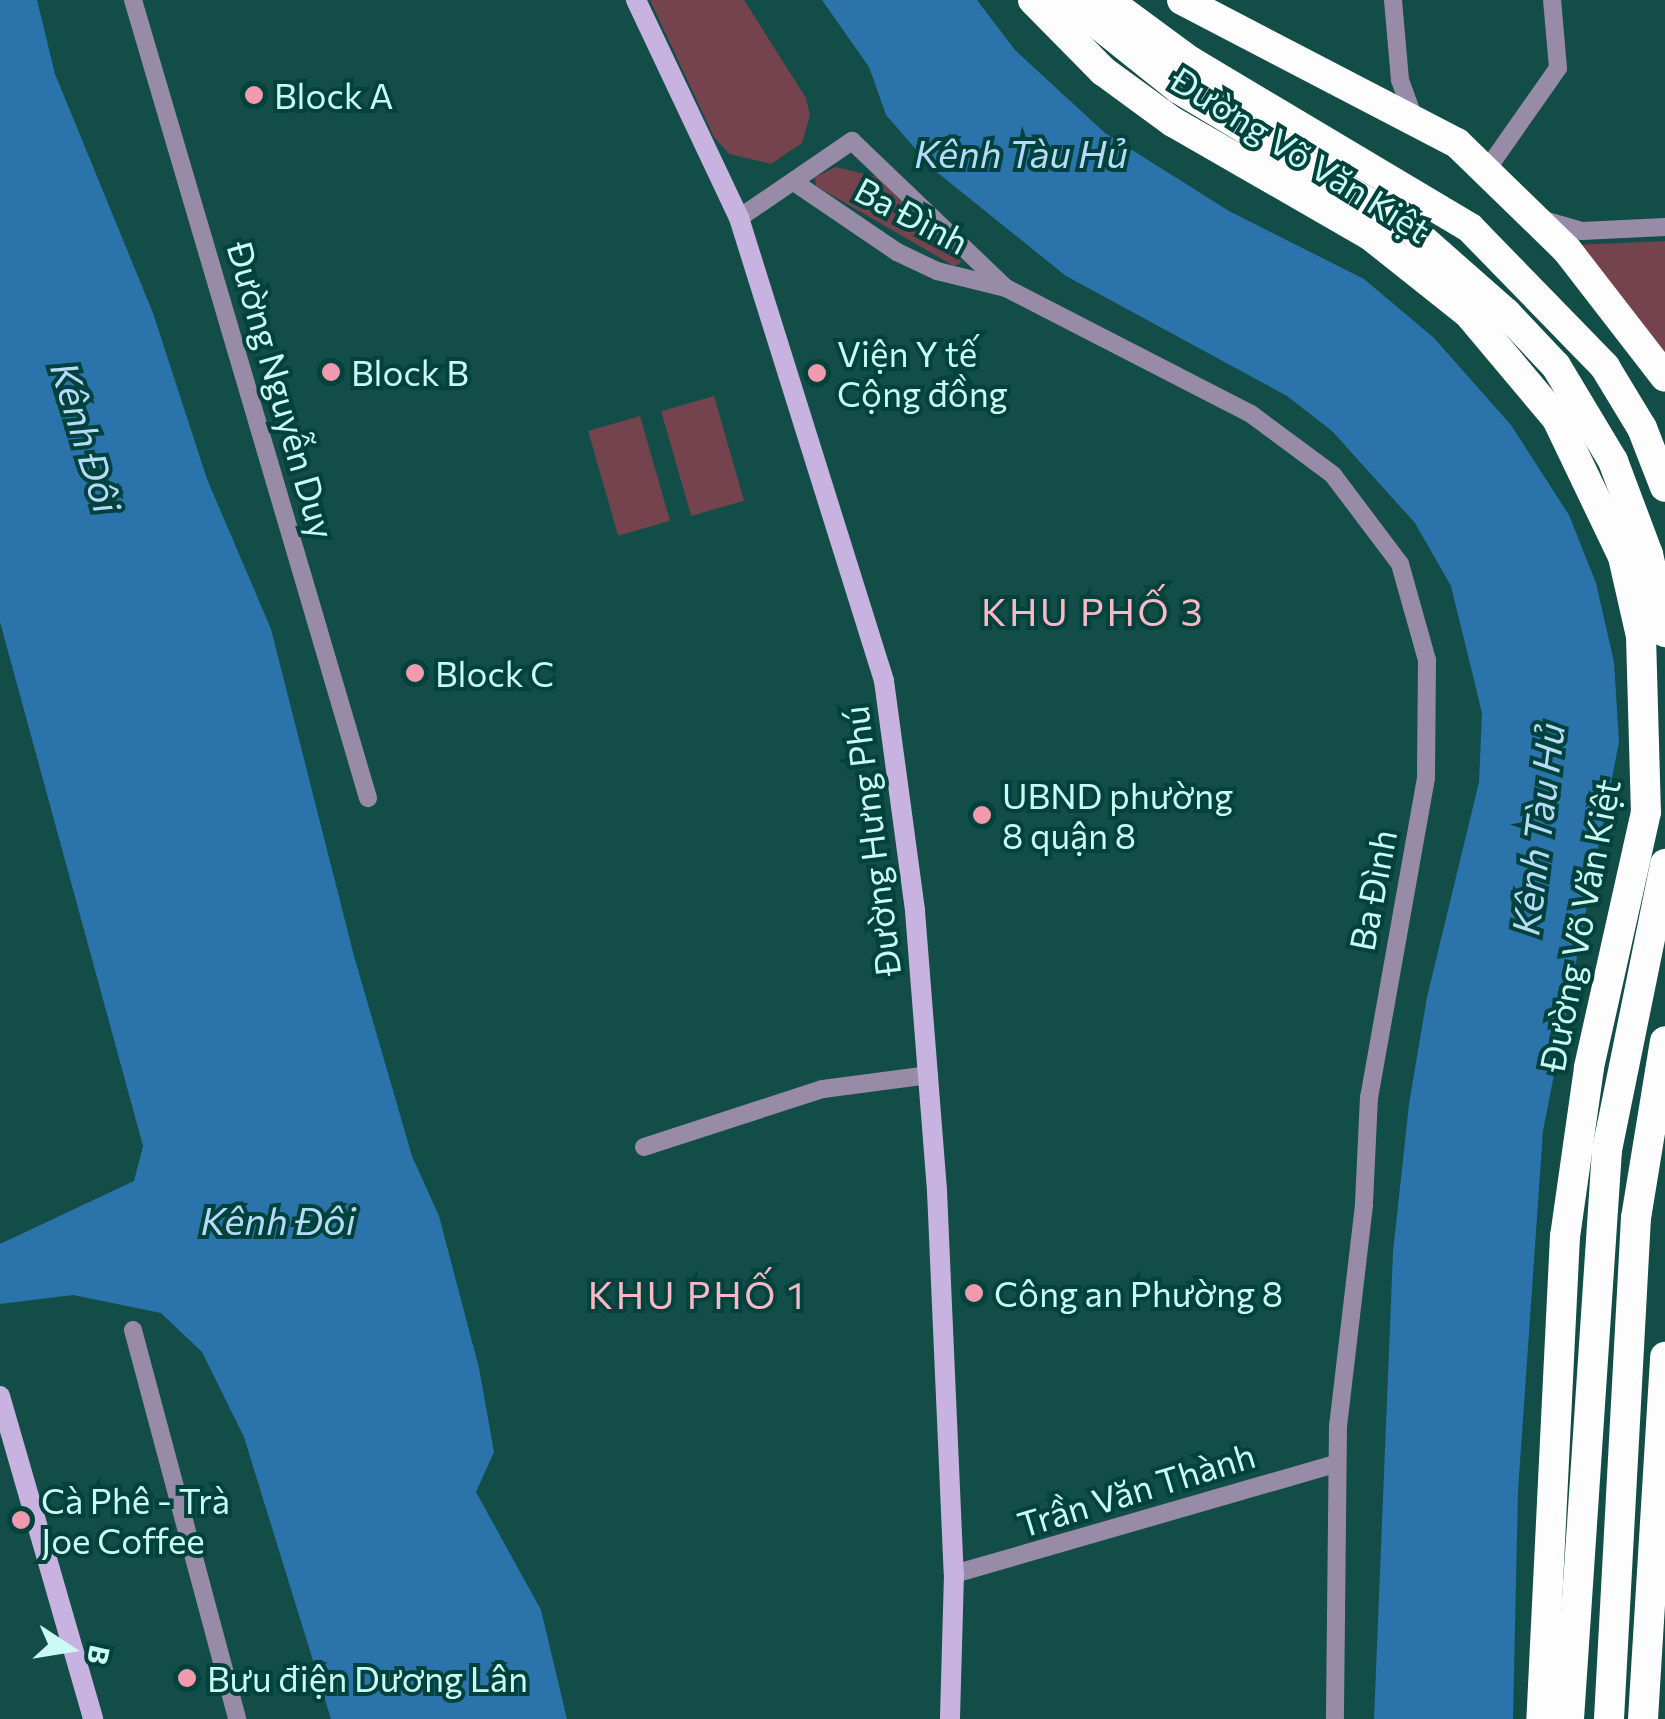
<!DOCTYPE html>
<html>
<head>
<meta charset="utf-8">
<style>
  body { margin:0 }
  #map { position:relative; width:1665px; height:1719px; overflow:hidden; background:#124d47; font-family:Commissioner,sans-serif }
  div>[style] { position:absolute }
  .green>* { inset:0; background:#74434e; transform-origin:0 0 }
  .water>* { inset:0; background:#2a73ab }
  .street>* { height:18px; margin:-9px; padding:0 9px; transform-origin:9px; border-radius:9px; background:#988ba7 }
  .secondary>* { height:20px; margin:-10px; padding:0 10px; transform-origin:10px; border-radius:10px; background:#c8b3e0 }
  .highway>* { height:30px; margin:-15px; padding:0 15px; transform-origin:15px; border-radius:15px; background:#fdfdfd }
  .dots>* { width:28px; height:28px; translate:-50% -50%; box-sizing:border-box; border:5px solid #01423c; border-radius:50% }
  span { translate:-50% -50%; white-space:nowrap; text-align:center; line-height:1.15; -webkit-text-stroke:8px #01423c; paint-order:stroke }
  .poi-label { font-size:35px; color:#cafaf3 }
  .left { translate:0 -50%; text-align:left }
  .street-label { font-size:35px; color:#cafaf3 }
  .water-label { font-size:38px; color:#b7daf9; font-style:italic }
  .neighbourhood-label { font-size:38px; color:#fcb8c6; letter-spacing:2.5px }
  .north { position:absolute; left:20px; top:1599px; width:100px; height:100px; -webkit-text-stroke:8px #01423c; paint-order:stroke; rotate:102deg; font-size:28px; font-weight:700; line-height:40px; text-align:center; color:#cafaf3 }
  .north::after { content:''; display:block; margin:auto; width:35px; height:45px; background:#cafaf3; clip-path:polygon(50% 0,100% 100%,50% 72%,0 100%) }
</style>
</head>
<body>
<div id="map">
  <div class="green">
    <i style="clip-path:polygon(650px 0,744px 0,806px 98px,810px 115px,802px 143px,771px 164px,729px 154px,714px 137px)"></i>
    <i style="clip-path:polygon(836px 167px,877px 177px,962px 262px,954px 266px,816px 186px,815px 177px)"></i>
    <i style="clip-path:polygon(1665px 241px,1665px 361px,1574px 245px)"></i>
    <i style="left:714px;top:396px;width:109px;height:55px;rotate:74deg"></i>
    <i style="left:640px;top:416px;width:109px;height:54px;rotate:74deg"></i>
  </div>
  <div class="water">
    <i style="clip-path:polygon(0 0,37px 0,55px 74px,153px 313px,207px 479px,271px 629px,354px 956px,412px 1156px,439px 1216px,479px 1368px,494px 1452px,476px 1492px,541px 1610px,567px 1719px,331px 1719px,244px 1437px,202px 1352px,161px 1313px,73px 1295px,0 1304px,0 1244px,134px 1181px,143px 1146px,0 622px)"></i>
    <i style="clip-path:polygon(822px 0,977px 0,1015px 50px,1105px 133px,1229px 211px,1364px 279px,1434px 338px,1511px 425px,1569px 515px,1596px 583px,1614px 662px,1619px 742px,1543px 1131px,1518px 1491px,1513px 1719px,1374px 1719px,1393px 1252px,1409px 1104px,1427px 997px,1479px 782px,1482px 713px,1451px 586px,1415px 523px,1332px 431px,1287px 396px,1066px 276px,933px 169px,886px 115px,869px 67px)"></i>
  </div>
  <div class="street">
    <i style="left:133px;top:0;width:832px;rotate:73.59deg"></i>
    <i style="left:1393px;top:0;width:80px;rotate:85deg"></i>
    <i style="left:1400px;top:80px;width:38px;rotate:70deg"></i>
    <i style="left:1488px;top:168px;width:122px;rotate:-55deg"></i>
    <i style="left:1558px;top:68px;width:68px;rotate:-95deg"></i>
    <i style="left:794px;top:182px;width:125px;rotate:34.2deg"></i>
    <i style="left:897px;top:252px;width:44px;rotate:25.4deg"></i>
    <i style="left:937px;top:271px;width:71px;rotate:13.8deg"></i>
    <i style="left:739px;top:218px;width:137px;rotate:-34.3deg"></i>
    <i style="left:852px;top:141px;width:213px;rotate:43.7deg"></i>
    <i style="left:1006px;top:288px;width:276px;rotate:27.2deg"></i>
    <i style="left:1251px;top:414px;width:102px;rotate:36.6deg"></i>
    <i style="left:1333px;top:475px;width:111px;rotate:53deg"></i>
    <i style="left:1400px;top:564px;width:100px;rotate:74.3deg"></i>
    <i style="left:1427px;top:660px;width:118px;rotate:90.5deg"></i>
    <i style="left:1426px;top:778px;width:324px;rotate:100.1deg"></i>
    <i style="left:1369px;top:1097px;width:108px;rotate:92.7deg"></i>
    <i style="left:1364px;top:1205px;width:222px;rotate:96.7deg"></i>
    <i style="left:1338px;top:1425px;width:294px;rotate:90.6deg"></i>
    <i style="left:1547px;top:221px;width:36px;rotate:16deg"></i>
    <i style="left:1582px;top:231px;width:83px;rotate:-2.8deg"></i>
    <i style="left:644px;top:1147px;width:188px;rotate:-18deg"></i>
    <i style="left:823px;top:1089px;width:107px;rotate:-7.5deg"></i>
    <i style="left:133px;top:1330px;width:403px;rotate:75deg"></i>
    <i style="left:954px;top:1574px;width:398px;rotate:-16.1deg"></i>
  </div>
  <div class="secondary">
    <i style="left:636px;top:0;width:241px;rotate:64.7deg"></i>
    <i style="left:739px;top:218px;width:485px;rotate:72.6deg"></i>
    <i style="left:884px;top:681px;width:232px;rotate:82.3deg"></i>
    <i style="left:915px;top:911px;width:281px;rotate:85.5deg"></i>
    <i style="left:937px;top:1191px;width:383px;rotate:87.5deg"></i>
    <i style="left:954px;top:1574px;width:145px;rotate:91.6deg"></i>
    <i style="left:0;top:1396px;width:336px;rotate:73.9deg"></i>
  </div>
  <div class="highway">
    <i style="left:1033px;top:0;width:100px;rotate:45.4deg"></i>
    <i style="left:1103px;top:71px;width:87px;rotate:36.1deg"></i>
    <i style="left:1173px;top:122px;width:228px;rotate:29.9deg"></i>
    <i style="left:1371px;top:236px;width:125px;rotate:38.5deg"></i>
    <i style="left:1469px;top:314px;width:137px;rotate:50deg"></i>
    <i style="left:1557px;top:419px;width:153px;rotate:64.4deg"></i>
    <i style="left:1623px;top:557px;width:81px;rotate:77.2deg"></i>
    <i style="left:1641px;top:636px;width:176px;rotate:88.4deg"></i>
    <i style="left:1646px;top:812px;width:262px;rotate:102.6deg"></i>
    <i style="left:1589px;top:1068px;width:170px;rotate:98.1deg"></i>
    <i style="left:1565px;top:1236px;width:484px;rotate:92.8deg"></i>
    <i style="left:1068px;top:0;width:142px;rotate:38.7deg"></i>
    <i style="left:1179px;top:89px;width:263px;rotate:30.9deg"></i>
    <i style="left:1405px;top:224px;width:135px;rotate:41.4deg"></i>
    <i style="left:1506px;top:313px;width:73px;rotate:46.7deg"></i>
    <i style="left:1556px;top:366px;width:111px;rotate:59deg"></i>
    <i style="left:1613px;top:461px;width:99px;rotate:69.4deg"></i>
    <i style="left:1648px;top:554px;width:80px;rotate:77.7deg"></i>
    <i style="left:1107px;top:0;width:103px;rotate:36.3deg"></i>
    <i style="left:1190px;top:61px;width:326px;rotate:30.8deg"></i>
    <i style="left:1470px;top:228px;width:194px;rotate:45.8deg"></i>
    <i style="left:1605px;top:367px;width:71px;rotate:58.8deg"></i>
    <i style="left:1642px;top:428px;width:63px;rotate:68.7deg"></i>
    <i style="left:1182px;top:0;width:310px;rotate:27.5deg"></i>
    <i style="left:1457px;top:143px;width:153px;rotate:44.2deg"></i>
    <i style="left:1567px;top:250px;width:160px;rotate:52.3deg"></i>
    <i style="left:1569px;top:1719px;width:570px;rotate:-86.18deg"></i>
    <i style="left:1607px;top:1150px;width:292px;rotate:-78.5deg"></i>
    <i style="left:1609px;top:1719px;width:502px;rotate:-86.92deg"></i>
    <i style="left:1636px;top:1218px;width:179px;rotate:-80.7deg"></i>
    <i style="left:1643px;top:1719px;width:363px;rotate:-86.5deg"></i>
  </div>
  <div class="dots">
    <i style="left:254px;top:95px;background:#f29aad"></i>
    <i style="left:331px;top:372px;background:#f29aad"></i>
    <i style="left:817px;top:373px;background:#f29aad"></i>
    <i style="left:415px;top:673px;background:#f29aad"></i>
    <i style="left:982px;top:815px;background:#f29aad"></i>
    <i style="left:974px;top:1293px;background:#f29aad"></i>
    <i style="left:21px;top:1520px;background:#f29aad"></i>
    <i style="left:187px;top:1678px;background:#f29aad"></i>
  </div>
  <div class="poi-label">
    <span class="left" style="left:274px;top:95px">Block A</span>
    <span class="left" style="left:837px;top:373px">Viện Y tế<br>Cộng đồng</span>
    <span class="left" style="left:351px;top:372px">Block B</span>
    <span class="left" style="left:435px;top:673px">Block C</span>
    <span class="left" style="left:1002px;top:815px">UBND phường<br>8 quận 8</span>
    <span class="left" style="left:994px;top:1293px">Công an Phường 8</span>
    <span class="left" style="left:41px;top:1520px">Cà Phê - Trà<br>Joe Coffee</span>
    <span class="left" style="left:207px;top:1678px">Bưu điện Dương Lân</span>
  </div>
  <div class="street-label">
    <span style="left:1301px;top:154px;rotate:32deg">Đường Võ Văn Kiệt</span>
    <span style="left:912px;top:215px;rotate:28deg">Ba Đình</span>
    <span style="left:282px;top:390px;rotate:74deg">Đường Nguyễn Duy</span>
    <span style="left:871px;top:841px;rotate:-97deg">Đường Hưng Phú</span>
    <span style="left:1372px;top:890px;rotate:-79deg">Ba Đình</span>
    <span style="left:1579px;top:925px;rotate:-79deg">Đường Võ Văn Kiệt</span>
    <span style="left:1136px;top:1489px;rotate:-17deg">Trần Văn Thành</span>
  </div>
  <div class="water-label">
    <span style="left:1021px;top:153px">Kênh Tàu Hủ</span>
    <span style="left:87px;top:437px;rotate:73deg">Kênh Đôi</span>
    <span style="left:1537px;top:829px;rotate:-83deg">Kênh Tàu Hủ</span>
    <span style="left:278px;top:1220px">Kênh Đôi</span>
  </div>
  <div class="neighbourhood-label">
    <span style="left:1093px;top:611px">KHU PHỐ 3</span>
    <span style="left:697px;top:1294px">KHU PHỐ 1</span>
  </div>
  <div class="north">B</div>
</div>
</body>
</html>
